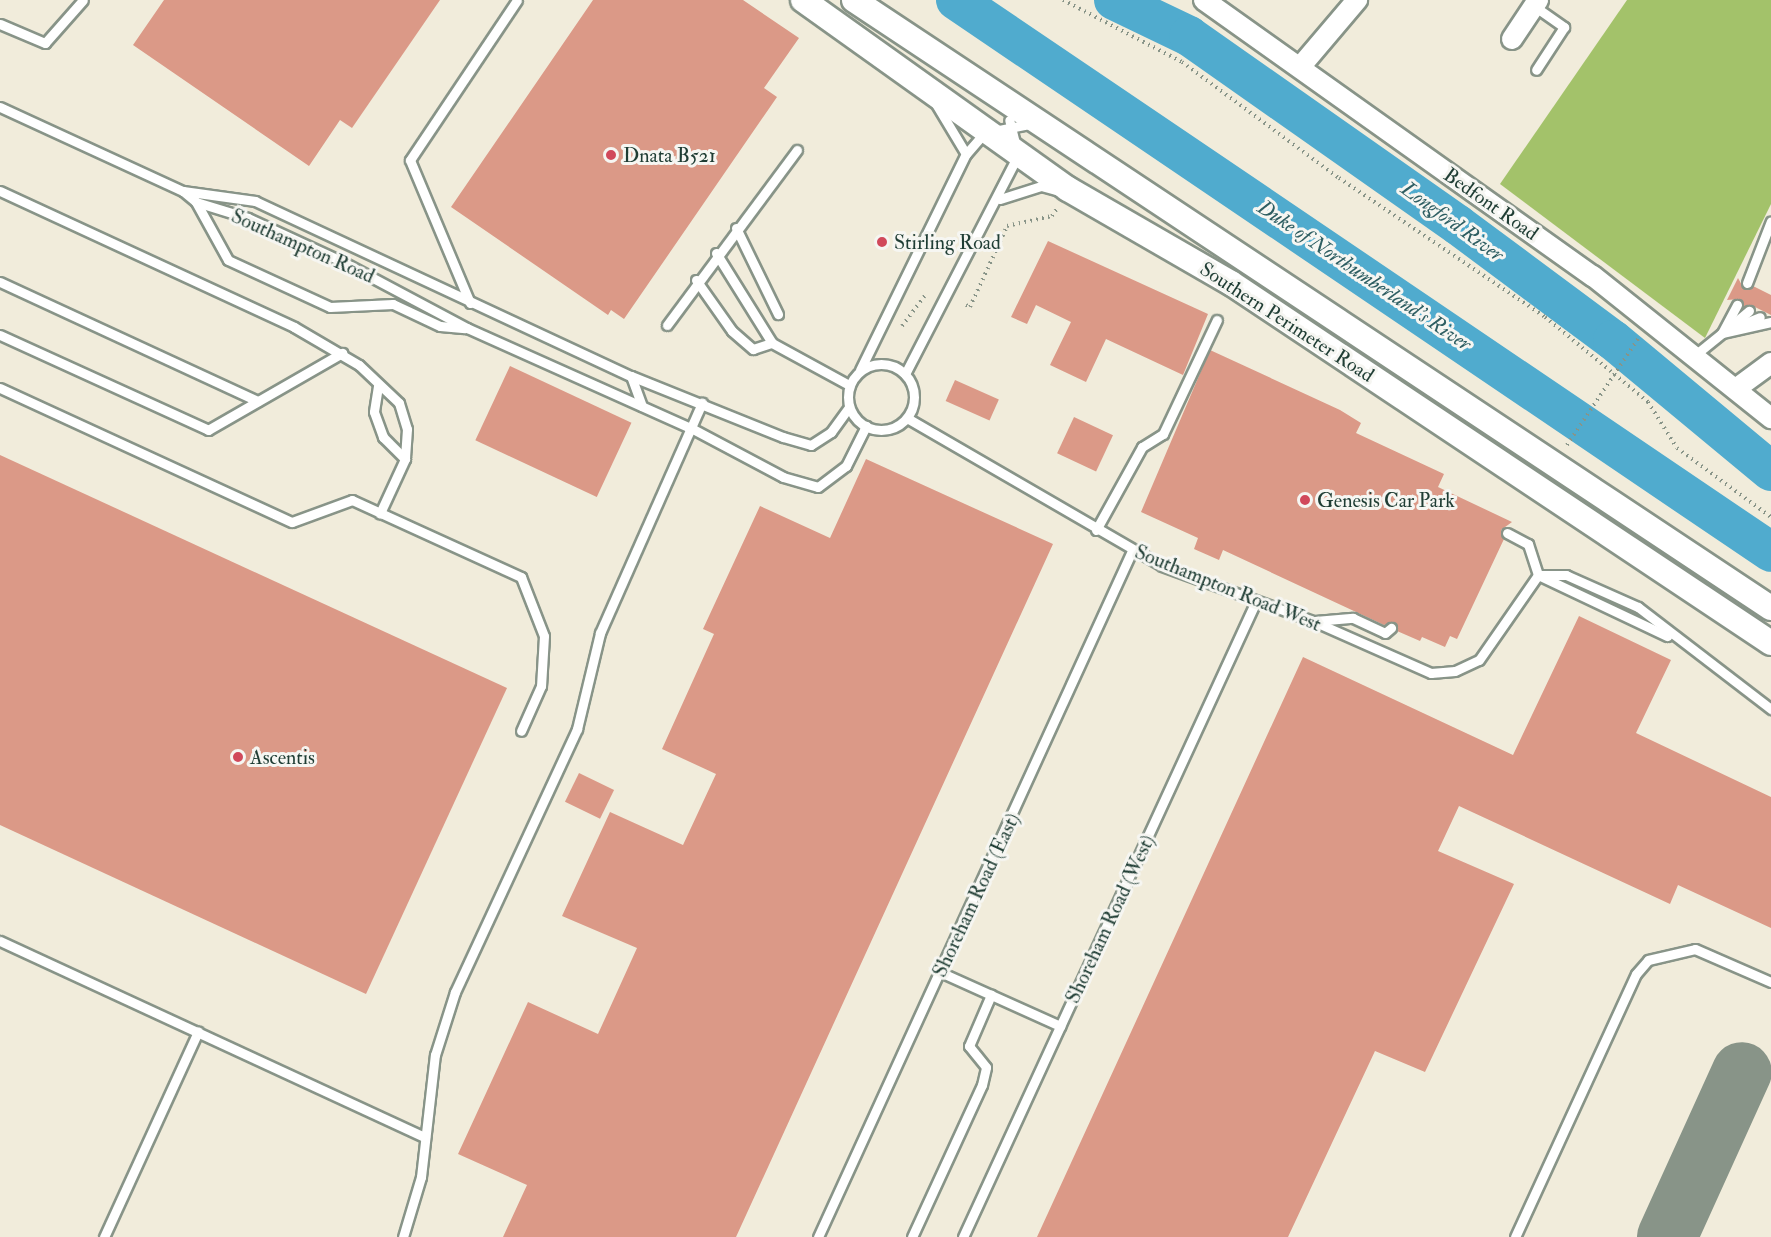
<!DOCTYPE html>
<html>
<head>
<meta charset="utf-8">
<style>
  body { margin:0 }
  #map { position:relative; width:1771px; height:1237px; overflow:hidden; background:#f1ecdb; font-family:"IM FELL Double Pica",serif }
  div>[style] { position:absolute }
  .green>* { inset:0; background:#a3c26a }
  .river>* { height:40px; margin:-20px; padding:0 20px; transform-origin:20px; border-radius:20px; background:#50abce }
  .taxiway>* { height:60px; margin:-30px; padding:0 30px; transform-origin:30px; border-radius:30px; background:#889488 }
  .building>* { inset:0; background:#db9987; transform-origin:0 0 }
  .path>* { height:4px; margin-top:-2px; transform-origin:0; background:repeating-linear-gradient(90deg,#889488 0 1.5px,transparent 0 6px) }
  .roads { filter:drop-shadow(2px 0 #889488) drop-shadow(-2px 0 #889488) drop-shadow(0 2px #889488) drop-shadow(0 -2px #889488) }
  .service>* { height:9px; margin:-4.5px; padding:0 4.5px; transform-origin:4.5px; border-radius:4.5px; background:#fff }
  .service>.ring { margin:-4.5px; padding:0; box-sizing:content-box; background:none; border:9px solid #fff; border-radius:50% }
  .minor>* { height:20px; margin:-10px; padding:0 10px; transform-origin:10px; border-radius:10px; background:#fff }
  .tertiary>* { height:24px; margin:-12px; padding:0 12px; transform-origin:12px; border-radius:12px; background:#fff }
  .dots>* { width:16px; height:16px; translate:-50% -50%; box-sizing:border-box; border:3px solid #f6f6f2; border-radius:50% }
  span { translate:-50% -50%; white-space:nowrap; text-align:center; line-height:1.15; -webkit-text-stroke:6px #f6f6f2; paint-order:stroke }
  .poi-label { font-size:20px; color:#1f3d34 }
  .left { translate:0 -50%; text-align:left }
  .street-label { font-size:20px; color:#1f3d34 }
  .water-label { font-size:21px; color:#2e5e62; font-style:italic }
</style>
</head>
<body>
<div id="map">
  <div class="green">
    <i style="clip-path:polygon(1627px 0,1771px 0,1771px 204px,1705px 338px,1500px 184px)"></i>
  </div>
  <div class="river">
    <i style="left:956px;top:0;width:984px;rotate:34.11deg"></i>
    <i style="left:1114px;top:0;width:83px;rotate:25.6deg"></i>
    <i style="left:1189px;top:36px;width:329px;rotate:35.1deg"></i>
    <i style="left:1458px;top:225px;width:193px;rotate:36.6deg"></i>
    <i style="left:1613px;top:340px;width:205px;rotate:39.7deg"></i>
  </div>
  <div class="taxiway">
    <i style="left:1667px;top:1237px;width:181px;rotate:-65.6deg"></i>
  </div>
  <div class="building">
    <i style="clip-path:polygon(164px 0,440px 0,352px 128px,340px 120px,309px 166px,133px 45px)"></i>
    <i style="clip-path:polygon(593px 0,743px 0,799px 38px,764px 88px,777px 97px,624px 319px,611px 310px,608px 315px,451px 207px)"></i>
    <i style="clip-path:polygon(1048px 241px,1208px 314px,1183px 375px,1106px 339px,1086px 382px,1050px 365px,1071px 322px,1036px 305px,1027px 324px,1011px 317px)"></i>
    <i style="clip-path:polygon(1738px 278px,1744px 289px,1753px 286px,1771px 295px,1771px 315px,1751px 305px,1743px 307px,1740px 299px,1727px 300px)"></i>
    <i style="clip-path:polygon(1210px 350px,1340px 410px,1361px 423px,1356px 433px,1444px 474px,1438px 487px,1512px 522px,1501px 530px,1504px 539px,1457px 639px,1450px 636px,1445px 647px,1422px 637px,1420px 641px,1397px 631px,1394px 622px,1384px 625px,1223px 550px,1219px 560px,1194px 549px,1198px 538px,1141px 512px)"></i>
    <i style="left:510px;top:366px;width:134px;height:82px;rotate:25deg"></i>
    <i style="left:955px;top:380px;width:48px;height:23px;rotate:24deg"></i>
    <i style="left:1074px;top:417px;width:43px;height:40px;rotate:25deg"></i>
    <i style="clip-path:polygon(0 455px,507px 688px,366px 994px,0 825px)"></i>
    <i style="clip-path:polygon(866px 459px,1053px 544px,736px 1237px,503px 1237px,527px 1185px,458px 1154px,528px 1002px,598px 1034px,637px 948px,562px 916px,610px 812px,683px 845px,716px 774px,662px 749px,714px 634px,703px 629px,760px 506px,830px 538px)"></i>
    <i style="clip-path:polygon(1579px 616px,1671px 660px,1636px 733px,1771px 797px,1771px 928px,1678px 885px,1670px 904px,1459px 806px,1438px 851px,1514px 884px,1425px 1072px,1375px 1051px,1288px 1237px,1037px 1237px,1303px 657px,1513px 755px)"></i>
    <i style="left:579px;top:773px;width:39px;height:32px;rotate:26deg"></i>
  </div>
  <div class="path">
    <i style="left:1063px;top:0;width:134px;rotate:27.5deg"></i>
    <i style="left:1182px;top:62px;width:195px;rotate:36.5deg"></i>
    <i style="left:1339px;top:178px;width:249px;rotate:34deg"></i>
    <i style="left:1545px;top:317px;width:134px;rotate:39.5deg"></i>
    <i style="left:1648px;top:402px;width:54px;rotate:57.8deg"></i>
    <i style="left:1677px;top:448px;width:117px;rotate:36.3deg"></i>
    <i style="left:966px;top:305px;width:4px;rotate:27deg"></i>
    <i style="left:970px;top:307px;width:89px;rotate:-65.4deg"></i>
    <i style="left:1007px;top:226px;width:46px;rotate:-12.5deg"></i>
    <i style="left:1052px;top:216px;width:11px;rotate:-56deg"></i>
    <i style="left:902px;top:326px;width:38px;rotate:-53deg"></i>
    <i style="left:1567px;top:445px;width:131px;rotate:-56.2deg"></i>
  </div>
  <div class="roads">
    <div class="service">
      <i style="left:1534px;top:6px;width:37px;rotate:35deg"></i>
      <i style="left:1564px;top:27px;width:51px;rotate:123.1deg"></i>
      <i style="left:0;top:24px;width:49px;rotate:22.9deg"></i>
      <i style="left:45px;top:43px;width:57px;rotate:-48.5deg"></i>
      <i style="left:936px;top:104px;width:58px;rotate:59deg"></i>
      <i style="left:0;top:107px;width:201px;rotate:24.7deg"></i>
      <i style="left:183px;top:191px;width:17px;rotate:40deg"></i>
      <i style="left:196px;top:202px;width:54px;rotate:17.1deg"></i>
      <i style="left:248px;top:218px;width:102px;rotate:24.8deg"></i>
      <i style="left:341px;top:261px;width:143px;rotate:28deg"></i>
      <i style="left:467px;top:328px;width:245px;rotate:24.1deg"></i>
      <i style="left:691px;top:428px;width:104px;rotate:28deg"></i>
      <i style="left:783px;top:477px;width:36px;rotate:16deg"></i>
      <i style="left:818px;top:487px;width:35px;rotate:-37deg"></i>
      <i style="left:846px;top:466px;width:45px;rotate:-63.4deg"></i>
      <i style="left:0;top:191px;width:324px;rotate:24.8deg"></i>
      <i style="left:294px;top:327px;width:75px;rotate:30.3deg"></i>
      <i style="left:359px;top:365px;width:55px;rotate:43.5deg"></i>
      <i style="left:399px;top:403px;width:27px;rotate:73deg"></i>
      <i style="left:407px;top:429px;width:30px;rotate:94deg"></i>
      <i style="left:405px;top:459px;width:60px;rotate:114.8deg"></i>
      <i style="left:183px;top:191px;width:73px;rotate:7.9deg"></i>
      <i style="left:255px;top:201px;width:415px;rotate:25deg"></i>
      <i style="left:631px;top:376px;width:164px;rotate:21.9deg"></i>
      <i style="left:783px;top:437px;width:29px;rotate:16deg"></i>
      <i style="left:811px;top:445px;width:24px;rotate:-33deg"></i>
      <i style="left:831px;top:432px;width:31px;rotate:-54deg"></i>
      <i style="left:1000px;top:199px;width:43px;rotate:-17.6deg"></i>
      <i style="left:1041px;top:186px;width:16px;rotate:15deg"></i>
      <i style="left:196px;top:202px;width:66px;rotate:61.1deg"></i>
      <i style="left:228px;top:260px;width:112px;rotate:24.7deg"></i>
      <i style="left:330px;top:307px;width:63px;rotate:-2.7deg"></i>
      <i style="left:393px;top:304px;width:52px;rotate:25.1deg"></i>
      <i style="left:440px;top:326px;width:25px;rotate:5deg"></i>
      <i style="left:736px;top:228px;width:96px;rotate:64deg"></i>
      <i style="left:716px;top:253px;width:106px;rotate:58.1deg"></i>
      <i style="left:772px;top:343px;width:88px;rotate:28.6deg"></i>
      <i style="left:696px;top:280px;width:62px;rotate:54.8deg"></i>
      <i style="left:732px;top:331px;width:28px;rotate:41deg"></i>
      <i style="left:753px;top:349px;width:20px;rotate:-18deg"></i>
      <i style="left:0;top:282px;width:284px;rotate:24.8deg"></i>
      <i style="left:1747px;top:283px;width:66px;rotate:-68.8deg"></i>
      <i style="left:470px;top:303px;width:155px;rotate:-112.8deg"></i>
      <i style="left:410px;top:160px;width:192px;rotate:-56.2deg"></i>
      <i style="left:1743px;top:324px;width:18px;rotate:-22deg"></i>
      <i style="left:667px;top:325px;width:218px;rotate:-53.4deg"></i>
      <i style="left:1726px;top:330px;width:30px;rotate:-40deg"></i>
      <i style="left:1722px;top:333px;width:50px;rotate:-12.7deg"></i>
      <i style="left:0;top:335px;width:229px;rotate:24.5deg"></i>
      <i style="left:208px;top:430px;width:155px;rotate:-29.9deg"></i>
      <i style="left:1695px;top:355px;width:35px;rotate:-39deg"></i>
      <i style="left:1722px;top:333px;width:32px;rotate:-62deg"></i>
      <i class="ring" style="left:848px;top:364px;width:57px;height:57px"></i>
      <i style="left:860px;top:370px;width:241px;rotate:-63.9deg"></i>
      <i style="left:966px;top:154px;width:28px;rotate:-49deg"></i>
      <i style="left:984px;top:133px;width:46px;rotate:-11.3deg"></i>
      <i style="left:905px;top:374px;width:246px;rotate:-62.7deg"></i>
      <i style="left:1018px;top:155px;width:36px;rotate:-104deg"></i>
      <i style="left:631px;top:376px;width:32px;rotate:70deg"></i>
      <i style="left:378px;top:386px;width:26px;rotate:99deg"></i>
      <i style="left:374px;top:412px;width:27px;rotate:70deg"></i>
      <i style="left:383px;top:437px;width:31px;rotate:45deg"></i>
      <i style="left:0;top:388px;width:321px;rotate:24.7deg"></i>
      <i style="left:292px;top:522px;width:64px;rotate:-20.1deg"></i>
      <i style="left:352px;top:500px;width:186px;rotate:24.5deg"></i>
      <i style="left:521px;top:577px;width:63px;rotate:68.7deg"></i>
      <i style="left:544px;top:636px;width:50px;rotate:93.4deg"></i>
      <i style="left:541px;top:686px;width:49px;rotate:114deg"></i>
      <i style="left:907px;top:418px;width:295px;rotate:30.1deg"></i>
      <i style="left:1162px;top:566px;width:161px;rotate:20deg"></i>
      <i style="left:1313px;top:621px;width:129px;rotate:23.8deg"></i>
      <i style="left:1431px;top:673px;width:24px;rotate:-5deg"></i>
      <i style="left:1455px;top:671px;width:26px;rotate:-25deg"></i>
      <i style="left:1479px;top:660px;width:103px;rotate:-55.2deg"></i>
      <i style="left:1096px;top:530px;width:95px;rotate:-61deg"></i>
      <i style="left:1142px;top:447px;width:25px;rotate:-32deg"></i>
      <i style="left:1163px;top:434px;width:126px;rotate:-64.7deg"></i>
      <i style="left:1507px;top:533px;width:24px;rotate:28deg"></i>
      <i style="left:1528px;top:544px;width:33px;rotate:72deg"></i>
      <i style="left:1538px;top:575px;width:143px;rotate:25.3deg"></i>
      <i style="left:1538px;top:575px;width:28px"></i>
      <i style="left:1566px;top:575px;width:79px;rotate:24deg"></i>
      <i style="left:1638px;top:607px;width:168px;rotate:37.5deg"></i>
      <i style="left:1315px;top:621px;width:38px;rotate:-5deg"></i>
      <i style="left:1353px;top:618px;width:35px;rotate:25deg"></i>
      <i style="left:1385px;top:633px;width:8px;rotate:-40deg"></i>
      <i style="left:0;top:941px;width:468px;rotate:24.8deg"></i>
      <i style="left:940px;top:972px;width:132px;rotate:24.2deg"></i>
      <i style="left:104px;top:1237px;width:226px;rotate:-65.4deg"></i>
      <i style="left:403px;top:1237px;width:63px;rotate:-73.3deg"></i>
      <i style="left:421px;top:1177px;width:123px;rotate:-83.5deg"></i>
      <i style="left:435px;top:1055px;width:66px;rotate:-72.4deg"></i>
      <i style="left:455px;top:992px;width:290px;rotate:-65.1deg"></i>
      <i style="left:577px;top:729px;width:99px;rotate:-76.5deg"></i>
      <i style="left:600px;top:633px;width:252px;rotate:-66.1deg"></i>
      <i style="left:818px;top:1237px;width:754px;rotate:-65.41deg"></i>
      <i style="left:912px;top:1237px;width:167px;rotate:-65.3deg"></i>
      <i style="left:982px;top:1085px;width:18px;rotate:-77deg"></i>
      <i style="left:986px;top:1067px;width:27px;rotate:-129deg"></i>
      <i style="left:969px;top:1046px;width:56px;rotate:-66.7deg"></i>
      <i style="left:963px;top:1237px;width:700px;rotate:-65.26deg"></i>
      <i style="left:1515px;top:1237px;width:289px;rotate:-65.3deg"></i>
      <i style="left:1636px;top:974px;width:18px;rotate:-49deg"></i>
      <i style="left:1648px;top:960px;width:48px;rotate:-13.2deg"></i>
      <i style="left:1695px;top:949px;width:83px;rotate:23.5deg"></i>
    </div>
    <div class="minor">
      <i style="left:1204px;top:0;width:477px;rotate:35.4deg"></i>
      <i style="left:1593px;top:276px;width:228px;rotate:38.6deg"></i>
      <i style="left:1512px;top:39px;width:47px;rotate:-56.3deg"></i>
      <i style="left:1301px;top:66px;width:87px;rotate:-49.7deg"></i>
      <i style="left:1737px;top:388px;width:42px;rotate:-36.3deg"></i>
    </div>
    <div class="tertiary">
      <i style="left:803px;top:0;width:325px;rotate:35.5deg"></i>
      <i style="left:1068px;top:189px;width:188px;rotate:30deg"></i>
      <i style="left:1231px;top:283px;width:649px;rotate:33.69deg"></i>
      <i style="left:854px;top:0;width:1100px;rotate:33.55deg"></i>
    </div>
  </div>
  <div class="dots">
    <i style="left:611px;top:155px;background:#d1495b"></i>
    <i style="left:882px;top:242px;background:#d1495b"></i>
    <i style="left:1305px;top:500px;background:#d1495b"></i>
    <i style="left:238px;top:757px;background:#d1495b"></i>
  </div>
  <div class="poi-label">
    <span class="left" style="left:623px;top:155px">Dnata B521</span>
    <span class="left" style="left:894px;top:242px">Stirling Road</span>
    <span class="left" style="left:1317px;top:500px">Genesis Car Park</span>
    <span class="left" style="left:250px;top:757px">Ascentis</span>
  </div>
  <div class="street-label">
    <span style="left:1491px;top:204px;rotate:35deg">Bedfont Road</span>
    <span style="left:303px;top:246px;rotate:24deg">Southampton Road</span>
    <span style="left:1287px;top:322px;rotate:33deg">Southern Perimeter Road</span>
    <span style="left:1228px;top:588px;rotate:22deg">Southampton Road West</span>
    <span style="left:976px;top:895px;rotate:-65deg">Shoreham Road (East)</span>
    <span style="left:1110px;top:919px;rotate:-65deg">Shoreham Road (West)</span>
  </div>
  <div class="water-label">
    <span style="left:1452px;top:222px;rotate:36deg">Longford River</span>
    <span style="left:1364px;top:276px;rotate:34deg">Duke of Northumberland's River</span>
  </div>
</div>
</body>
</html>
